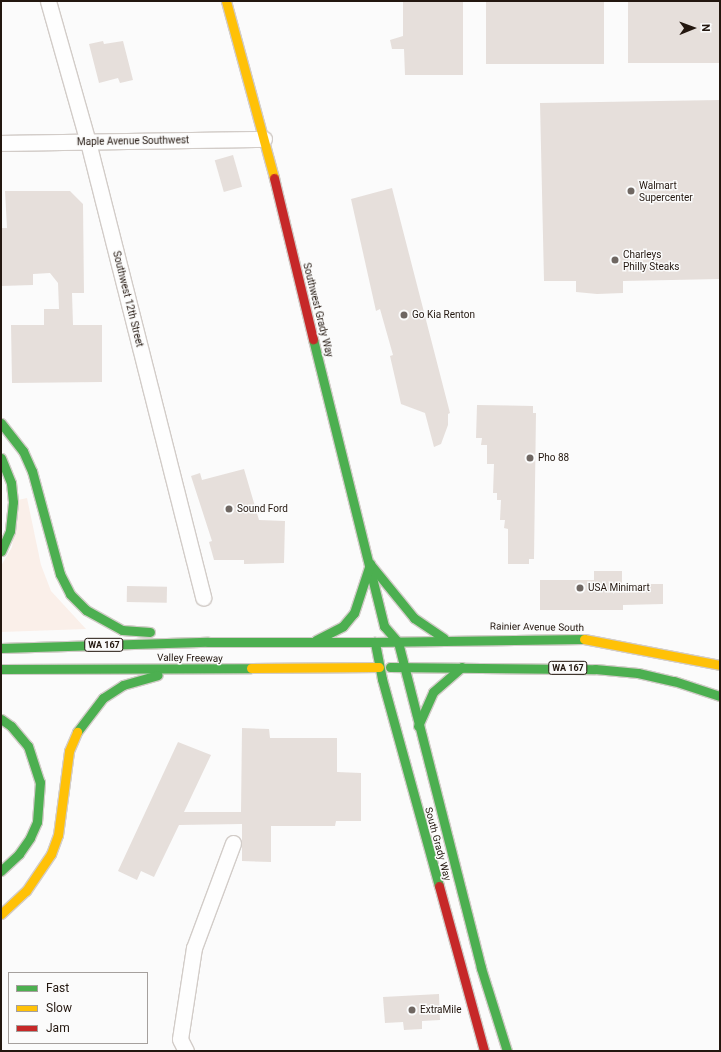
<!DOCTYPE html>
<html>
<head>
<meta charset="utf-8">
<style>
  body { margin:0 }
  #map { position:relative; width:721px; height:1052px; overflow:hidden; background:#fbfbfb; font-family:Roboto,sans-serif }
  div>[style] { position:absolute }
  .green>* { inset:0; background:#faefe9 }
  .building>* { inset:0; background:#e6dfdb; transform-origin:0 0 }
  .roads { filter:drop-shadow(1px 0 #d2ccc8) drop-shadow(-1px 0 #d2ccc8) drop-shadow(0 1px #d2ccc8) drop-shadow(0 -1px #d2ccc8) }
  .street>* { height:15px; margin:-7.5px; padding:0 7.5px; transform-origin:7.5px; border-radius:7.5px; background:#fefefe }
  .fast>* { height:9px; margin:-4.5px; padding:0 4.5px; transform-origin:4.5px; border-radius:4.5px; background:#4caf50 }
  .slow>* { height:9px; margin:-4.5px; padding:0 4.5px; transform-origin:4.5px; border-radius:4.5px; background:#ffc107 }
  .jam>* { height:9px; margin:-4.5px; padding:0 4.5px; transform-origin:4.5px; border-radius:4.5px; background:#c62828 }
  .dots>* { width:11px; height:11px; translate:-50% -50%; box-sizing:border-box; border:2px solid #fbfbfb; border-radius:50% }
  span { translate:-50% -50%; white-space:nowrap; text-align:center; line-height:1.15; -webkit-text-stroke:3px #fbfbfb; paint-order:stroke }
  .shield-label span { padding:1px 3px; background:#fbfbfb; border:1px solid; border-radius:3px; -webkit-text-stroke-width:0 }
  .shield-label { font-size:9px; color:#23170f; font-weight:700 }
  .street-label { font-size:10px; color:#23170f }
  .poi-label { font-size:10px; color:#23170f }
  .left { translate:0 -50%; text-align:left }
  .frame { position:absolute; inset:0; border:2px solid #23170f; pointer-events:none }
  .legend { position:absolute; left:8px; top:972px; width:140px; height:72px; box-sizing:border-box; background:#fbfbfb; border:1px solid #a5a09d; margin:0; padding:5px 7px; list-style:none; font-size:12px; color:#23170f }
  .legend li { display:flex; align-items:center; gap:8px; height:20px }
  .legend b { width:20px; border:1px solid #a5a09d }
  .north { position:absolute; left:673px; top:8px; width:40px; height:40px; -webkit-text-stroke:3px #fbfbfb; paint-order:stroke; rotate:89deg; font-size:11px; font-weight:700; line-height:16px; text-align:center; color:#23170f }
  .north::after { content:''; display:block; margin:auto; width:14px; height:18px; background:#23170f; clip-path:polygon(50% 0,100% 100%,50% 72%,0 100%) }
</style>
</head>
<body>
<div id="map">
  <div class="green">
    <i style="clip-path:polygon(27px 498px,41px 565px,51px 591px,86px 629px,1px 632px,1px 566px,12px 547px,18px 500px)"></i>
  </div>
  <div class="building">
    <i style="clip-path:polygon(403px 1px,463px 1px,463px 75px,405px 75px,404px 49px,392px 49px,390px 40px,403px 36px)"></i>
    <i style="left:486px;top:1px;width:118px;height:63px"></i>
    <i style="left:628px;top:1px;width:92px;height:62px"></i>
    <i style="clip-path:polygon(103px 41px,104px 44px,123px 41px,133px 80px,120px 83px,118px 78px,99px 83px,89px 44px)"></i>
    <i style="clip-path:polygon(720px 100px,720px 279px,623px 281px,623px 293px,597px 294px,576px 292px,576px 281px,544px 281px,540px 103px)"></i>
    <i style="left:233px;top:155px;width:33px;height:19px;rotate:74deg"></i>
    <i style="clip-path:polygon(392px 188px,450px 413px,448px 414px,448px 425px,441px 444px,434px 447px,425px 413px,401px 404px,390px 356px,393px 355px,380px 309px,376px 311px,351px 199px)"></i>
    <i style="clip-path:polygon(5px 191px,70px 191px,83px 204px,84px 293px,72px 293px,73px 325px,102px 325px,102px 382px,12px 383px,11px 325px,44px 325px,44px 309px,59px 309px,58px 283px,50px 273px,33px 274px,33px 285px,1px 286px,1px 228px,7px 228px)"></i>
    <i style="clip-path:polygon(477px 405px,533px 406px,533px 413px,536px 413px,534px 559px,529px 559px,529px 564px,508px 564px,508px 529px,504px 528px,505px 520px,500px 520px,501px 500px,497px 500px,497px 493px,493px 493px,494px 464px,487px 464px,487px 445px,481px 445px,482px 438px,476px 438px)"></i>
    <i style="clip-path:polygon(244px 469px,259px 520px,285px 521px,284px 563px,244px 564px,244px 560px,214px 560px,209px 542px,212px 541px,191px 476px,200px 473px,202px 480px)"></i>
    <i style="clip-path:polygon(594px 571px,622px 571px,622px 584px,663px 584px,663px 604px,623px 605px,623px 610px,540px 610px,540px 580px,594px 580px)"></i>
    <i style="left:127px;top:586px;width:40px;height:16px;rotate:1deg"></i>
    <i style="clip-path:polygon(242px 728px,269px 729px,270px 738px,337px 738px,337px 772px,361px 773px,361px 821px,336px 821px,335px 826px,271px 826px,271px 862px,242px 861px,242px 824px,179px 825px,154px 877px,141px 871px,137px 880px,118px 871px,178px 742px,211px 755px,184px 812px,241px 812px)"></i>
    <i style="clip-path:polygon(439px 994px,440px 1020px,422px 1021px,422px 1029px,404px 1030px,403px 1022px,385px 1023px,383px 997px)"></i>
  </div>
  <div class="roads">
    <div class="street">
      <i style="left:48px;top:1px;width:147px;rotate:74.2deg"></i>
      <i style="left:88px;top:142px;width:470px;rotate:75.8deg"></i>
      <i style="left:1px;top:143px;width:263px;rotate:-0.9deg"></i>
      <i style="left:186px;top:1051px;width:13px;rotate:-117deg"></i>
      <i style="left:180px;top:1039px;width:92px;rotate:-81.3deg"></i>
      <i style="left:194px;top:948px;width:112px;rotate:-69.6deg"></i>
    </div>
    <div class="fast">
      <i style="left:313px;top:339px;width:296px;rotate:76.1deg"></i>
      <i style="left:384px;top:626px;width:21px;rotate:49deg"></i>
      <i style="left:1px;top:423px;width:36px;rotate:52deg"></i>
      <i style="left:23px;top:451px;width:22px;rotate:66deg"></i>
      <i style="left:32px;top:471px;width:107px;rotate:74.8deg"></i>
      <i style="left:60px;top:574px;width:22px;rotate:63deg"></i>
      <i style="left:70px;top:594px;width:23px;rotate:45deg"></i>
      <i style="left:86px;top:610px;width:41px;rotate:29.1deg"></i>
      <i style="left:122px;top:630px;width:28px;rotate:4deg"></i>
      <i style="left:1px;top:458px;width:27px;rotate:68deg"></i>
      <i style="left:11px;top:483px;width:19px;rotate:84deg"></i>
      <i style="left:13px;top:502px;width:29px;rotate:96deg"></i>
      <i style="left:10px;top:531px;width:22px;rotate:114deg"></i>
      <i style="left:370px;top:564px;width:70px;rotate:50.8deg"></i>
      <i style="left:414px;top:618px;width:36px;rotate:34deg"></i>
      <i style="left:316px;top:640px;width:30px;rotate:-27deg"></i>
      <i style="left:343px;top:626px;width:17px;rotate:-50deg"></i>
      <i style="left:354px;top:613px;width:52px;rotate:-71.9deg"></i>
      <i style="left:398px;top:642px;width:336px;rotate:75.7deg"></i>
      <i style="left:481px;top:968px;width:87px;rotate:72.6deg"></i>
      <i style="left:1px;top:648px;width:207px;rotate:-1.7deg"></i>
      <i style="left:208px;top:642px;width:167px"></i>
      <i style="left:390px;top:667px;width:205px;rotate:0.6deg"></i>
      <i style="left:595px;top:669px;width:43px;rotate:5.3deg"></i>
      <i style="left:638px;top:673px;width:37px;rotate:13deg"></i>
      <i style="left:674px;top:681px;width:48px;rotate:18.1deg"></i>
      <i style="left:1px;top:669px;width:250px;rotate:-0.2deg"></i>
      <i style="left:1px;top:719px;width:12px;rotate:35deg"></i>
      <i style="left:11px;top:726px;width:26px;rotate:50deg"></i>
      <i style="left:28px;top:746px;width:38px;rotate:72deg"></i>
      <i style="left:40px;top:782px;width:40px;rotate:94.3deg"></i>
      <i style="left:37px;top:822px;width:17px;rotate:114deg"></i>
      <i style="left:30px;top:838px;width:19px;rotate:125deg"></i>
      <i style="left:19px;top:854px;width:25px;rotate:137deg"></i>
      <i style="left:418px;top:726px;width:37px;rotate:-66deg"></i>
      <i style="left:433px;top:692px;width:38px;rotate:-41deg"></i>
      <i style="left:77px;top:732px;width:43px;rotate:-52.6deg"></i>
      <i style="left:103px;top:698px;width:24px;rotate:-33deg"></i>
      <i style="left:123px;top:685px;width:36px;rotate:-16deg"></i>
      <i style="left:439px;top:886px;width:215px;rotate:-105.4deg"></i>
      <i style="left:382px;top:679px;width:38px;rotate:-101deg"></i>
      <i style="left:375px;top:642px;width:209px;rotate:-0.8deg"></i>
    </div>
    <div class="slow">
      <i style="left:226px;top:1px;width:183px;rotate:74.8deg"></i>
      <i style="left:584px;top:639px;width:138px;rotate:10.8deg"></i>
      <i style="left:251px;top:668px;width:128px;rotate:-0.4deg"></i>
      <i style="left:1px;top:914px;width:34px;rotate:-43deg"></i>
      <i style="left:26px;top:891px;width:45px;rotate:-56deg"></i>
      <i style="left:51px;top:854px;width:20px;rotate:-70deg"></i>
      <i style="left:58px;top:835px;width:85px;rotate:-82.5deg"></i>
      <i style="left:69px;top:751px;width:21px;rotate:-67deg"></i>
    </div>
    <div class="jam">
      <i style="left:274px;top:178px;width:166px;rotate:76.4deg"></i>
      <i style="left:439px;top:886px;width:171px;rotate:74.7deg"></i>
    </div>
  </div>
  <div class="dots">
    <i style="left:631px;top:191px;background:#6f6762"></i>
    <i style="left:615px;top:260px;background:#6f6762"></i>
    <i style="left:404px;top:315px;background:#6f6762"></i>
    <i style="left:530px;top:458px;background:#6f6762"></i>
    <i style="left:229px;top:509px;background:#6f6762"></i>
    <i style="left:580px;top:588px;background:#6f6762"></i>
    <i style="left:412px;top:1010px;background:#6f6762"></i>
  </div>
  <div class="shield-label">
    <span style="left:104px;top:645px">WA 167</span>
    <span style="left:568px;top:668px">WA 167</span>
  </div>
  <div class="street-label">
    <span style="left:133px;top:141px;rotate:-1deg">Maple Avenue Southwest</span>
    <span style="left:128px;top:299px;rotate:76deg">Southwest 12th Street</span>
    <span style="left:318px;top:310px;rotate:76deg">Southwest Grady Way</span>
    <span style="left:537px;top:627px;rotate:1deg">Rainier Avenue South</span>
    <span style="left:190px;top:658px;rotate:1deg">Valley Freeway</span>
    <span style="left:438px;top:844px;rotate:75deg">South Grady Way</span>
  </div>
  <div class="poi-label">
    <span class="left" style="left:639px;top:191px">Walmart<br>Supercenter</span>
    <span class="left" style="left:623px;top:260px">Charleys<br>Philly Steaks</span>
    <span class="left" style="left:412px;top:315px">Go Kia Renton</span>
    <span class="left" style="left:538px;top:458px">Pho 88</span>
    <span class="left" style="left:237px;top:509px">Sound Ford</span>
    <span class="left" style="left:588px;top:588px">USA Minimart</span>
    <span class="left" style="left:420px;top:1010px">ExtraMile</span>
  </div>
  <div class="frame"></div>
  <ul class="legend">
  <li><b style="height:5px;background:#4caf50"></b>Fast</li>
  <li><b style="height:5px;background:#ffc107"></b>Slow</li>
  <li><b style="height:5px;background:#c62828"></b>Jam</li>
  </ul>
  <div class="north">N</div>
</div>
</body>
</html>
